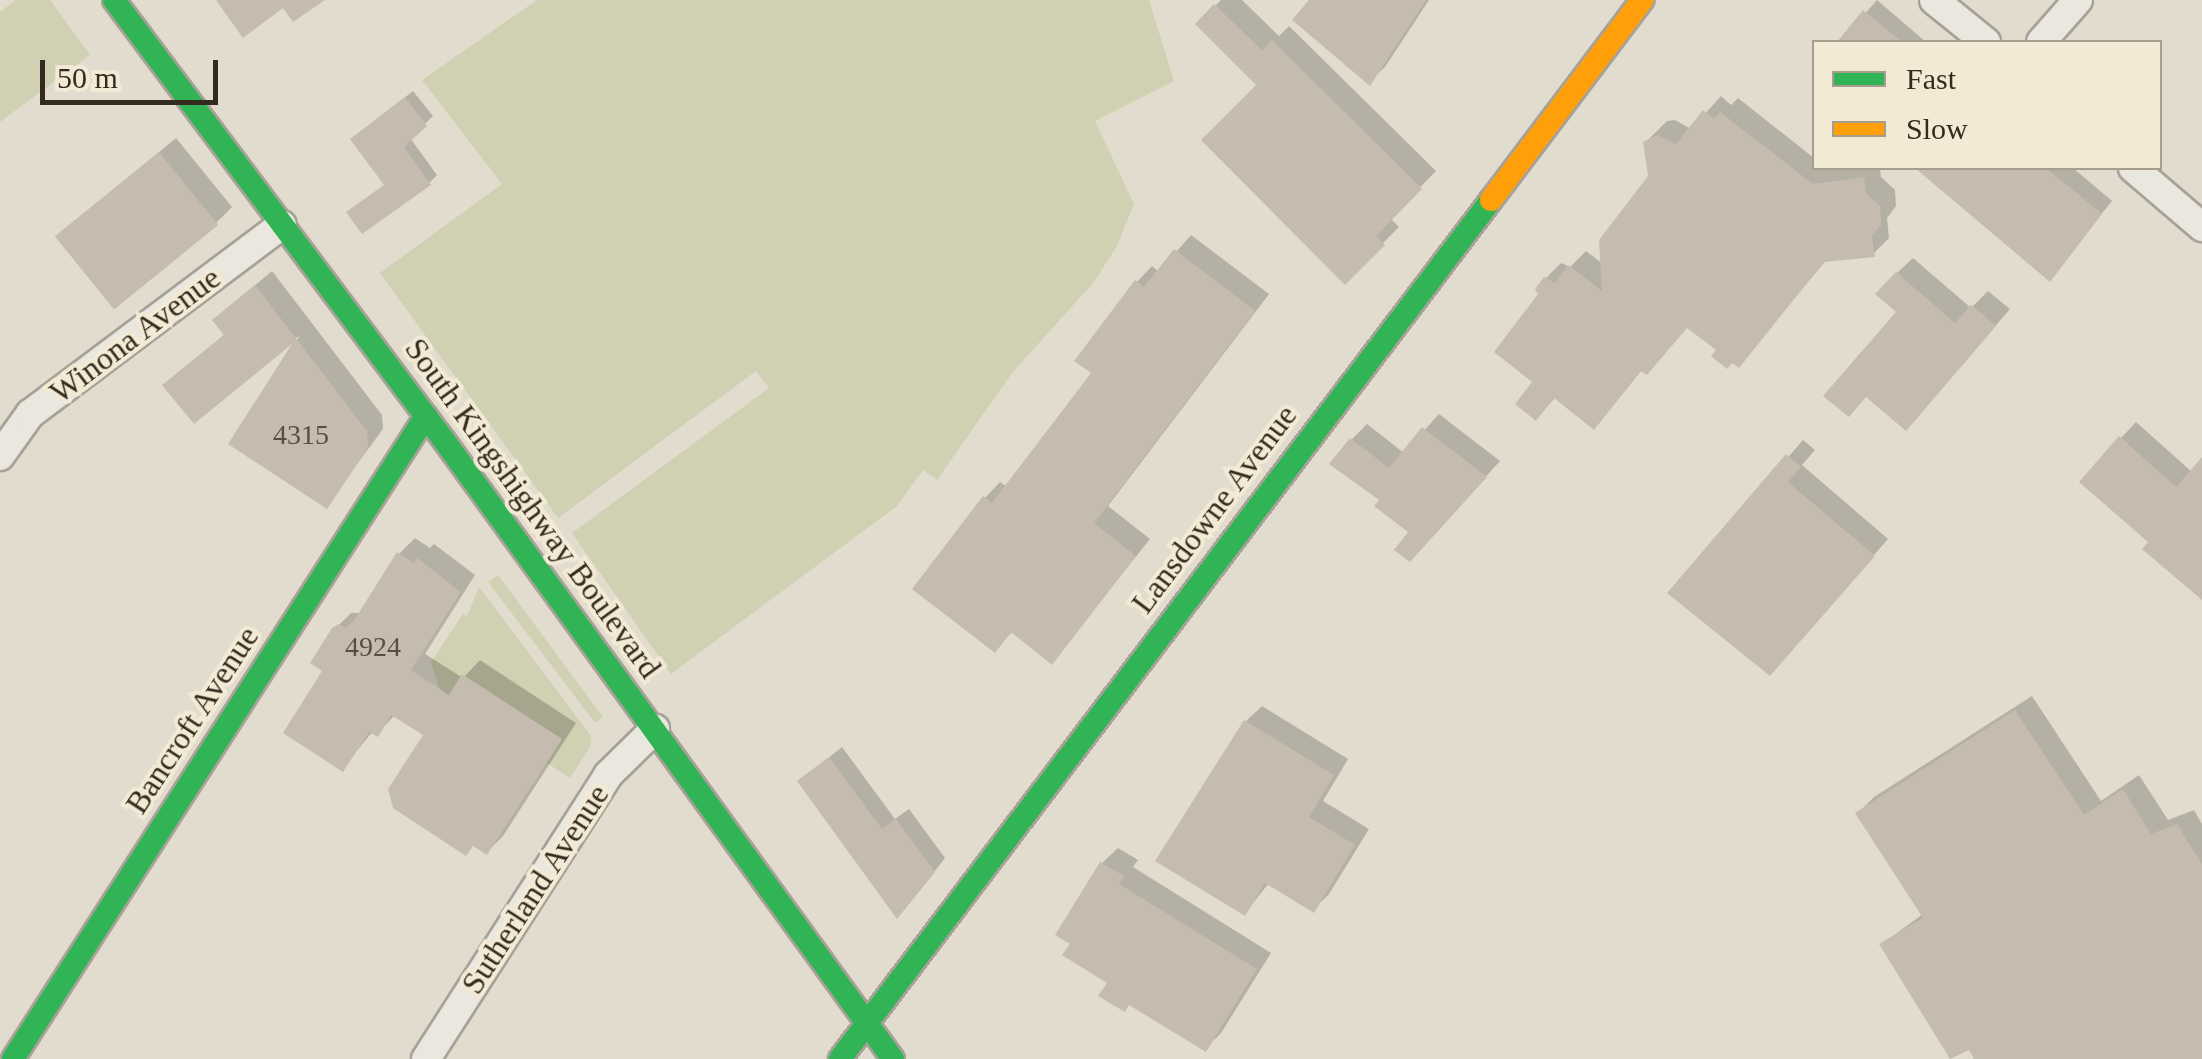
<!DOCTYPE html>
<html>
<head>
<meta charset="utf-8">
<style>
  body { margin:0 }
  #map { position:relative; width:2202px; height:1059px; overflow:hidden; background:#e2dcce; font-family:"Times New Roman",serif }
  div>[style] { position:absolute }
  .green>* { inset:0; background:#d0d0b2 }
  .shadow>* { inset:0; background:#0003 }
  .building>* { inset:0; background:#c5bcaf; transform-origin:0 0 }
  .roads { filter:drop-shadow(2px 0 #a7a197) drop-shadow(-2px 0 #a7a197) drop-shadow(0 2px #a7a197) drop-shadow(0 -2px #a7a197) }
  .street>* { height:28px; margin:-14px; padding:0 14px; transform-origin:14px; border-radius:14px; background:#eae7df }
  .fast>* { height:22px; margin:-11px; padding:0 11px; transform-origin:11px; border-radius:11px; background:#30b455 }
  .slow>* { height:22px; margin:-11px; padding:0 11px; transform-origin:11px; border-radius:11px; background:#ff9f0a }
  span { translate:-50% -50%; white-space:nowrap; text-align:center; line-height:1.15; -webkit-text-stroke:8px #f2ead5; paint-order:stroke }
  .number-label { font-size:28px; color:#594e44 }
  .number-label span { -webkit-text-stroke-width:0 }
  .street-label { font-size:32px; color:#352a20 }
  .legend { position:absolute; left:1812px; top:40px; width:350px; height:130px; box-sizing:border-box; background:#f2ead5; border:2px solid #a69d8d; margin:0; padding:12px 18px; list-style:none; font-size:30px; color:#352a20 }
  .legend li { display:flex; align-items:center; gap:20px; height:50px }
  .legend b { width:50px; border:2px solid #a69d8d }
  .scale { position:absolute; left:40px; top:60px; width:178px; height:45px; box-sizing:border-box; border:5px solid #352a20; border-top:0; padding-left:12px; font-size:30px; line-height:35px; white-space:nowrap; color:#352a20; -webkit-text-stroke:8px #f2ead5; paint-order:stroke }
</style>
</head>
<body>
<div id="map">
  <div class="green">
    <i style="clip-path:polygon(16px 0,50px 0,90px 55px,0 122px,0 12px)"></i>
    <i style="clip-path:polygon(537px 0,1149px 0,1174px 81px,1095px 121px,1134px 204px,1117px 246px,1093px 283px,1012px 373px,937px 480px,923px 470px,897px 506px,671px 674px,572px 533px,769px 388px,756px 371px,558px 518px,380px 273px,502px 184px,422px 80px)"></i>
    <i style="clip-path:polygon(498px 575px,603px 717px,595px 723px,488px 582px)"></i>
    <i style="clip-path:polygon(479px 587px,591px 736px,590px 747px,570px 778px,547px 763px,562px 739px,444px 703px,431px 662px,463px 614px,467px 616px)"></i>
  </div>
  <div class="shadow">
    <i style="clip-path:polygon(1221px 0,1242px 0,1279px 36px,1289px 26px,1436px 171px,1390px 218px,1399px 227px,1345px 281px,1260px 85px,1198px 23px)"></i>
    <i style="clip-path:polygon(1312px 0,1429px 0,1385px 67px,1369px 82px)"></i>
    <i style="clip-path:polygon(1877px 0,1926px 42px,1840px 42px)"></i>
    <i style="clip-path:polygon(413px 91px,433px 116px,410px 138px,437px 175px,429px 183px,386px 183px,361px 132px)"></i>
    <i style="clip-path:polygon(1721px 96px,1731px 105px,1738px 98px,1814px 158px,1814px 168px,1880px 168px,1881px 177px,1895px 190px,1896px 206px,1887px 218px,1889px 238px,1873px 254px,1827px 259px,1739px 365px,1688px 326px,1643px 369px,1593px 427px,1556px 397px,1536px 417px,1545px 279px,1561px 263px,1570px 267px,1586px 251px,1603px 264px,1651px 176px,1645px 143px,1667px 121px,1675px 120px,1691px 129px)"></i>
    <i style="clip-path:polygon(176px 138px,232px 207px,216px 223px,58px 236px)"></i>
    <i style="clip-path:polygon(1920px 168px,2073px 168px,2112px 201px,2050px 278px)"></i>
    <i style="clip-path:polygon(1191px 235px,1269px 294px,1108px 506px,1150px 539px,1052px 661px,1013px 631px,995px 650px,985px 498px,1000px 482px,1007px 487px,1094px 373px,1137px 282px,1152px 266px,1159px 272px)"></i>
    <i style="clip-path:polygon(1913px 258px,1971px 308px,1988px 291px,2010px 309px,1921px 412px,1897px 273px)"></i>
    <i style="clip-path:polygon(272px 271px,382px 415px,383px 429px,326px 506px,231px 443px,300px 335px,195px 421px,166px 385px,226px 333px,231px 305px)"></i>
    <i style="clip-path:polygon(1439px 414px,1500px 461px,1425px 544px,1382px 500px,1352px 439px,1367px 424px,1404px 453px)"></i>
    <i style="clip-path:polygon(2136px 422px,2192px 472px,2202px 461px,2202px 597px,2151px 541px,2121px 438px)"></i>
    <i style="clip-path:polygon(1803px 440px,1815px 450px,1802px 465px,1888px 539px,1785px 657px,1671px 593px)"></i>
    <i style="clip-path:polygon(415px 538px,430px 548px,434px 544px,475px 575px,425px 654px,463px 678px,480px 660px,576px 723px,503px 836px,487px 852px,427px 734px,395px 715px,377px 734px,373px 731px,343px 768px,326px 671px,334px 630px,351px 613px,361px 613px,399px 554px)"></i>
    <i style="clip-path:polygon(2032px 696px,2101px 801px,2139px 775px,2168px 820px,2194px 810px,2202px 824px,2202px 1059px,1977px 1059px,1882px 944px,1923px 914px,1858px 813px,1874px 797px)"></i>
    <i style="clip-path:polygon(1262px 706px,1348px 759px,1323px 801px,1369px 829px,1329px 894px,1313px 910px,1269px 883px,1245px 913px,1246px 721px)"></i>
    <i style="clip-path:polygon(842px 747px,895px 819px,909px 809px,945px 858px,909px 904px,800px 781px)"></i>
    <i style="clip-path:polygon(1118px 848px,1138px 860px,1133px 867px,1271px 953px,1221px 1033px,1205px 1049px,1110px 982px,1073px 943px,1058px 934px,1102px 863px)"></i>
  </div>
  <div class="building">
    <i style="clip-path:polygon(216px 0,325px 0,293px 22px,283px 8px,243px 38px)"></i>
    <i style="clip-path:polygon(1309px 0,1426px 0,1370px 86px,1292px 20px)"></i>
    <i style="clip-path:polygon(1214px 4px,1262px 50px,1272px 40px,1422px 189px,1376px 236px,1385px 245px,1345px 285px,1201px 140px,1256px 85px,1195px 24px)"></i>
    <i style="clip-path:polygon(1863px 10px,1902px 42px,1837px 42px)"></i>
    <i style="clip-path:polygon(405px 97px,427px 126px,404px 147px,431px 185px,362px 234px,346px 212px,384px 185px,350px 139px)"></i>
    <i style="clip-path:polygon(1703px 110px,1714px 119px,1720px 112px,1813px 184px,1864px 177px,1866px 193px,1880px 206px,1881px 224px,1872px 236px,1875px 257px,1824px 262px,1739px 368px,1732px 363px,1727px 369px,1711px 356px,1716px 350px,1687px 328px,1647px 375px,1641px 371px,1594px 430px,1554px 398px,1536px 421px,1515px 404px,1532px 382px,1494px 352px,1538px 294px,1535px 289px,1544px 277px,1555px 283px,1568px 265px,1602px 291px,1599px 240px,1648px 176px,1643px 142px,1658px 135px,1676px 144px)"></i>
    <i style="left:159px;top:152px;width:94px;height:134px;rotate:51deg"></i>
    <i style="clip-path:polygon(1915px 168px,2046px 168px,2102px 214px,2050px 282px)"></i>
    <i style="clip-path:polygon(1174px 249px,1255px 311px,1094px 523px,1136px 556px,1052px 665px,1011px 632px,995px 653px,912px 589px,983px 496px,992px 503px,1091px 373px,1074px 361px,1135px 280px,1144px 287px)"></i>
    <i style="clip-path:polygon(1896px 272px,1955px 323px,1971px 305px,1996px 326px,1906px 431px,1866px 397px,1849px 417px,1823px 396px,1896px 312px,1875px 294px)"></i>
    <i style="clip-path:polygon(255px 285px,367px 431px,368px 448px,327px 509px,228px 444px,292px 344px,194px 424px,162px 385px,224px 335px,212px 320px)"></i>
    <i style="clip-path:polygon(1422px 427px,1487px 477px,1410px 562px,1394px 550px,1408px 532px,1374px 506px,1379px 500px,1329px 464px,1350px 438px,1389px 468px)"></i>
    <i style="clip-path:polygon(2119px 436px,2176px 487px,2202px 457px,2202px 600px,2142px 549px,2148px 542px,2079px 482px)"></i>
    <i style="clip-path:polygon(1786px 454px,1801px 467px,1788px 482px,1875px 556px,1770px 676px,1667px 593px)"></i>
    <i style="clip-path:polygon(397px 552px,414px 563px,417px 558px,461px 592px,411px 670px,449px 695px,462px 674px,562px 739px,487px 855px,473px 846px,466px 856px,393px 808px,388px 789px,423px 735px,391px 715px,378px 737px,369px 732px,343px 772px,283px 733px,322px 671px,310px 663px,332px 628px,339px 624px,345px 628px,353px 622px)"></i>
    <i style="clip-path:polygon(2015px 710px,2084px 815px,2123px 789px,2151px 834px,2177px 824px,2202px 864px,2202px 1059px,1974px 1059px,1969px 1050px,1950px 1059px,1879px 944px,1923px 918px,1855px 813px)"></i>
    <i style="clip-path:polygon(1244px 720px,1334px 775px,1309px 817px,1355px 845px,1314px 913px,1265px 883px,1245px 916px,1155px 861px)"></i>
    <i style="clip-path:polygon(829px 757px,882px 829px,896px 819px,935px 872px,897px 919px,797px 781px)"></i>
    <i style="clip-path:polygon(1100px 862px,1124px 876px,1119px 884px,1257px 969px,1206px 1052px,1129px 1005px,1125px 1012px,1098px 996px,1107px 983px,1062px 955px,1070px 944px,1055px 935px)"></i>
  </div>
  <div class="roads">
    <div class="street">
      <i style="left:1934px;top:0;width:67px;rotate:38.9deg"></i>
      <i style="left:2041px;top:42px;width:56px;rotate:-48.6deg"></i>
      <i style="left:2133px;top:168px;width:91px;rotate:40.5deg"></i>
      <i style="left:0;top:456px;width:52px;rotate:-54.5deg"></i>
      <i style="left:30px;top:414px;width:315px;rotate:-36.9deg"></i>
      <i style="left:426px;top:1059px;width:337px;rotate:-57.3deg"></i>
      <i style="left:608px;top:775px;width:66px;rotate:-44.4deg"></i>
    </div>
    <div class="fast">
      <i style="left:114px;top:0;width:549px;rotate:53.15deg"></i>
      <i style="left:443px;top:439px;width:766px;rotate:54.03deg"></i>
      <i style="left:13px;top:1059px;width:764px;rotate:-57.29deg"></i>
      <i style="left:840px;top:1059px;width:1078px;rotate:-52.84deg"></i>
    </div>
    <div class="slow">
      <i style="left:1491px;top:200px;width:251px;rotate:-52.9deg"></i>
    </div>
  </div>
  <div class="number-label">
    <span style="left:301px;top:435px">4315</span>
    <span style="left:373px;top:647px">4924</span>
  </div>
  <div class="street-label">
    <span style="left:135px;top:335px;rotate:-37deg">Winona Avenue</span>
    <span style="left:533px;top:508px;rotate:54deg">South Kingshighway Boulevard</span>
    <span style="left:1214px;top:509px;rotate:-53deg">Lansdowne Avenue</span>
    <span style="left:192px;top:720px;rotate:-57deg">Bancroft Avenue</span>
    <span style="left:535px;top:889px;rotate:-57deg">Sutherland Avenue</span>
  </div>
  <ul class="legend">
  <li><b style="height:12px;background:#30b455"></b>Fast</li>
  <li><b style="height:12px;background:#ff9f0a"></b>Slow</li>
  </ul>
  <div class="scale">50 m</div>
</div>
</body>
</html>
